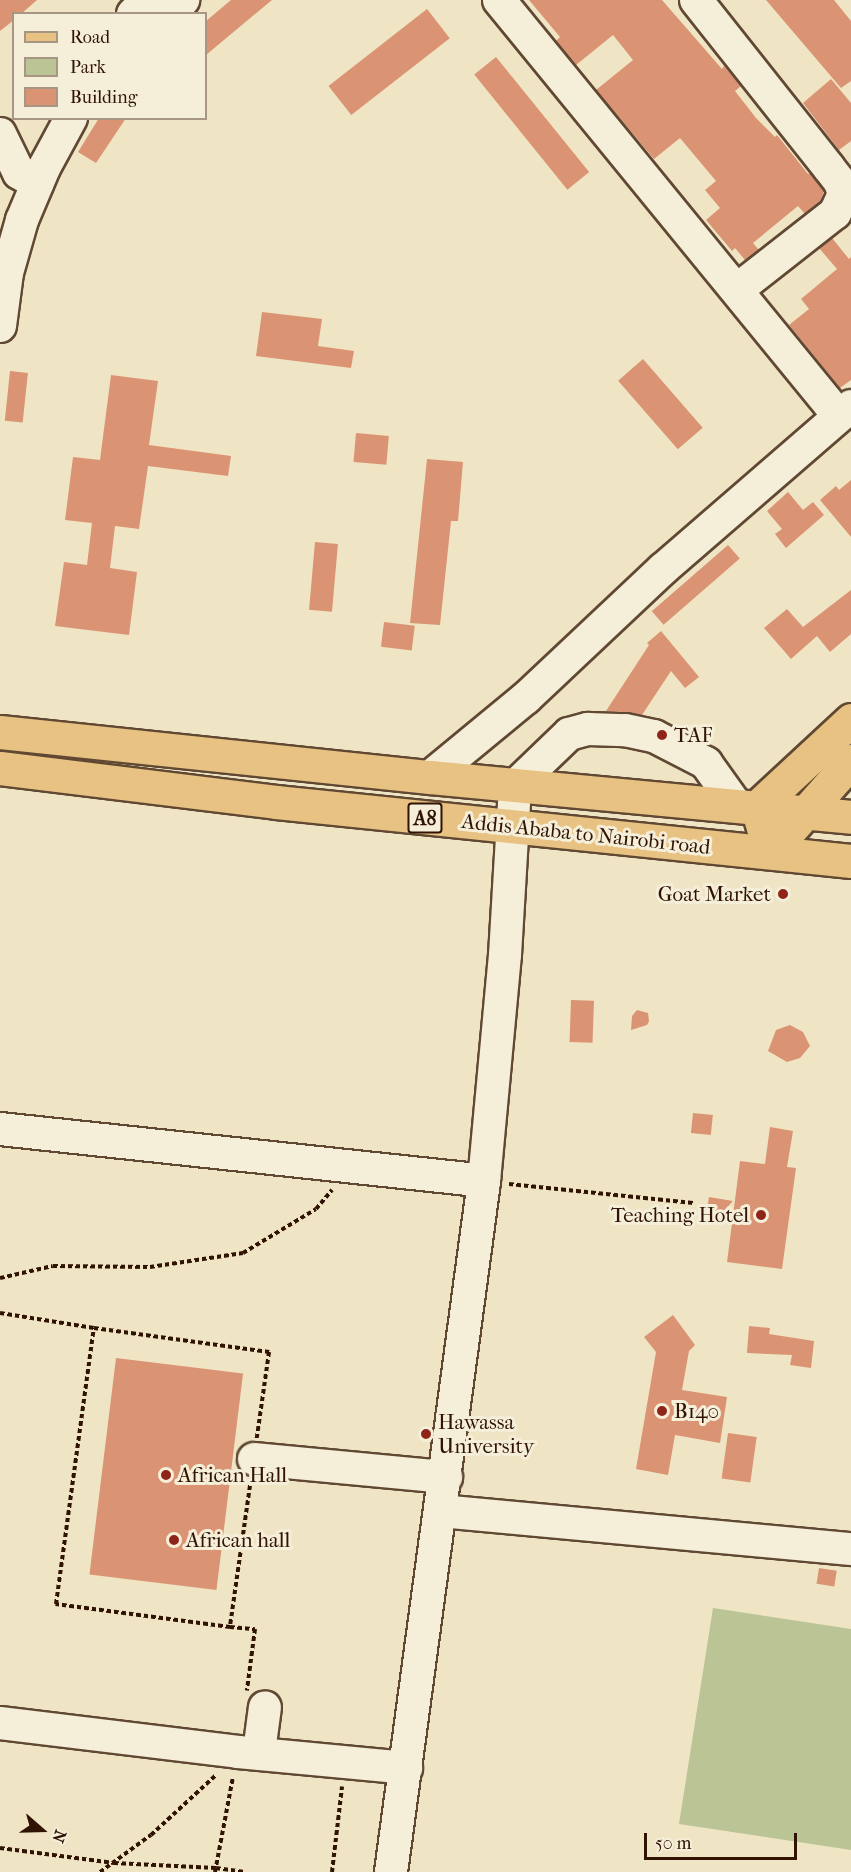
<!DOCTYPE html>
<html>
<head>
<meta charset="utf-8">
<style>
  body { margin:0 }
  #map { position:relative; width:851px; height:1872px; overflow:hidden; background:#efe5c5; font-family:"IM FELL French Canon",serif }
  div>[style] { position:absolute }
  .green>* { inset:0; background:#bac494 }
  .building>* { inset:0; background:#da9473; transform-origin:0 0 }
  .path>* { height:4px; margin-top:-2px; transform-origin:0; background:repeating-linear-gradient(90deg,#301302 0 4.5px,transparent 0 7.5px) }
  .roads { filter:drop-shadow(2px 0 #604833) drop-shadow(-2px 0 #604833) drop-shadow(0 2px #604833) drop-shadow(0 -2px #604833) }
  .minor>* { height:32px; margin:-16px; padding:0 16px; transform-origin:16px; border-radius:16px; background:#f5eed9 }
  .major>* { height:33px; margin:-16.5px; padding:0 16.5px; transform-origin:16.5px; border-radius:16.5px; background:#e8c282 }
  .highway>* { height:33px; margin:-16.5px; padding:0 16.5px; transform-origin:16.5px; border-radius:16.5px; background:#e8c282 }
  .dots>* { width:16px; height:16px; translate:-50% -50%; box-sizing:border-box; border:3px solid #f5eed9; border-radius:50% }
  span { translate:-50% -50%; white-space:nowrap; text-align:center; line-height:1.15; -webkit-text-stroke:6px #f5eed9; paint-order:stroke }
  .shield-label span { padding:2px 4px; background:#f5eed9; border:2px solid; border-radius:4px; -webkit-text-stroke-width:0 }
  .shield-label { font-size:20px; color:#301302; font-weight:700 }
  .poi-label { font-size:21px; color:#301302 }
  .left { translate:0 -50%; text-align:left }
  .right { translate:-100% -50%; text-align:right }
  .street-label { font-size:21px; color:#301302 }
  .legend { position:absolute; left:12px; top:12px; width:195px; height:108px; box-sizing:border-box; background:#f5eed9; border:2px solid #a69683; margin:0; padding:8px 10px; list-style:none; font-size:18px; color:#301302 }
  .legend li { display:flex; align-items:center; gap:12px; height:30px }
  .legend b { width:30px; border:2px solid #a69683 }
  .north { position:absolute; left:12px; top:1800px; width:60px; height:60px; -webkit-text-stroke:4px #f5eed9; paint-order:stroke; rotate:110deg; font-size:16px; font-weight:700; line-height:24px; text-align:center; color:#301302 }
  .north::after { content:''; display:block; margin:auto; width:21px; height:27px; background:#301302; clip-path:polygon(50% 0,100% 100%,50% 72%,0 100%) }
  .scale { position:absolute; left:644px; top:1833px; width:153px; height:27px; box-sizing:border-box; border:3px solid #301302; border-top:0; padding-left:8px; font-size:18px; line-height:21px; white-space:nowrap; color:#301302; -webkit-text-stroke:4px #f5eed9; paint-order:stroke }
</style>
</head>
<body>
<div id="map">
  <div class="green">
    <i style="clip-path:polygon(713px 1608px,851px 1629px,851px 1850px,679px 1824px)"></i>
  </div>
  <div class="building">
    <i style="clip-path:polygon(0 0,37px 0,21px 14px,14px 14px,14px 20px,0 31px)"></i>
    <i style="clip-path:polygon(231px 0,272px 0,206px 55px,206px 21px)"></i>
    <i style="clip-path:polygon(529px 0,662px 0,722px 69px,724px 66px,741px 86px,735px 91px,756px 118px,775px 137px,777px 135px,808px 174px,810px 173px,824px 191px,821px 200px,805px 214px,798px 206px,753px 243px,759px 250px,745px 260px,735px 248px,732px 251px,706px 220px,720px 208px,705px 190px,716px 181px,680px 138px,654px 159px,596px 90px,633px 60px,613px 35px,576px 65px,556px 41px,560px 37px)"></i>
    <i style="clip-path:polygon(766px 0,834px 0,851px 21px,851px 81px,841px 88px)"></i>
    <i style="left:427px;top:9px;width:37px;height:125px;rotate:52deg"></i>
    <i style="left:496px;top:57px;width:148px;height:28px;rotate:51deg"></i>
    <i style="clip-path:polygon(831px 79px,851px 103px,851px 141px,839px 150px,803px 103px)"></i>
    <i style="clip-path:polygon(99px 118px,126px 118px,96px 163px,78px 152px)"></i>
    <i style="clip-path:polygon(832px 238px,849px 259px,851px 257px,851px 380px,840px 388px,789px 325px,809px 309px,801px 299px,837px 269px,819px 248px)"></i>
    <i style="clip-path:polygon(262px 312px,322px 319px,318px 346px,354px 351px,351px 368px,256px 356px)"></i>
    <i style="left:643px;top:359px;width:91px;height:33px;rotate:49deg"></i>
    <i style="left:10px;top:371px;width:18px;height:50px;rotate:6deg"></i>
    <i style="clip-path:polygon(111px 375px,158px 381px,149px 445px,231px 456px,228px 476px,148px 466px,139px 529px,115px 526px,110px 568px,137px 572px,129px 635px,55px 626px,64px 562px,87px 565px,92px 523px,65px 520px,73px 457px,100px 460px)"></i>
    <i style="left:356px;top:433px;width:33px;height:29px;rotate:5deg"></i>
    <i style="clip-path:polygon(427px 459px,463px 462px,458px 521px,451px 521px,440px 625px,410px 623px)"></i>
    <i style="clip-path:polygon(851px 480px,851px 537px,820px 500px,836px 486px,839px 490px)"></i>
    <i style="clip-path:polygon(788px 492px,803px 510px,813px 502px,824px 515px,786px 548px,775px 534px,782px 529px,767px 511px)"></i>
    <i style="left:315px;top:542px;width:23px;height:68px;rotate:5deg"></i>
    <i style="left:728px;top:545px;width:18px;height:101px;rotate:49deg"></i>
    <i style="clip-path:polygon(851px 590px,851px 634px,830px 652px,817px 636px,791px 659px,764px 628px,787px 609px,803px 627px)"></i>
    <i style="left:384px;top:622px;width:31px;height:25px;rotate:7deg"></i>
    <i style="clip-path:polygon(661px 631px,699px 677px,685px 688px,671px 671px,642px 715px,606px 711px,649px 645px,647px 643px)"></i>
    <i style="left:571px;top:1000px;width:23px;height:42px;rotate:2deg"></i>
    <i style="clip-path:polygon(637px 1010px,648px 1013px,649px 1021px,647px 1025px,631px 1030px,632px 1016px)"></i>
    <i style="clip-path:polygon(790px 1025px,803px 1032px,810px 1046px,800px 1058px,787px 1062px,768px 1051px,776px 1030px)"></i>
    <i style="left:693px;top:1113px;width:20px;height:20px;rotate:6deg"></i>
    <i style="clip-path:polygon(770px 1127px,793px 1131px,787px 1167px,796px 1168px,782px 1269px,727px 1262px,740px 1161px,765px 1164px)"></i>
    <i style="clip-path:polygon(709px 1197px,733px 1201px,718px 1217px,706px 1215px)"></i>
    <i style="clip-path:polygon(673px 1315px,695px 1345px,689px 1351px,682px 1390px,727px 1397px,720px 1443px,675px 1435px,668px 1475px,636px 1469px,656px 1352px,644px 1337px)"></i>
    <i style="clip-path:polygon(749px 1326px,770px 1328px,769px 1334px,814px 1341px,811px 1368px,790px 1365px,792px 1355px,747px 1353px)"></i>
    <i style="left:116px;top:1358px;width:128px;height:218px;rotate:7deg"></i>
    <i style="left:728px;top:1433px;width:29px;height:46px;rotate:8deg"></i>
    <i style="left:819px;top:1568px;width:18px;height:16px;rotate:9deg"></i>
  </div>
  <div class="path">
    <i style="left:509px;top:1184px;width:185px;rotate:5.9deg"></i>
    <i style="left:0;top:1278px;width:54px;rotate:-12.8deg"></i>
    <i style="left:53px;top:1266px;width:97px;rotate:0.6deg"></i>
    <i style="left:150px;top:1267px;width:94px;rotate:-8.6deg"></i>
    <i style="left:243px;top:1253px;width:85px;rotate:-31.1deg"></i>
    <i style="left:316px;top:1209px;width:25px;rotate:-50deg"></i>
    <i style="left:0;top:1313px;width:95px;rotate:9.1deg"></i>
    <i style="left:94px;top:1328px;width:177px;rotate:7.8deg"></i>
    <i style="left:269px;top:1352px;width:278px;rotate:98.1deg"></i>
    <i style="left:230px;top:1627px;width:176px;rotate:-172.5deg"></i>
    <i style="left:56px;top:1604px;width:279px;rotate:-82.2deg"></i>
    <i style="left:230px;top:1627px;width:25px;rotate:5deg"></i>
    <i style="left:255px;top:1629px;width:62px;rotate:97.5deg"></i>
    <i style="left:0;top:1848px;width:115px;rotate:7.5deg"></i>
    <i style="left:114px;top:1863px;width:102px;rotate:2.8deg"></i>
    <i style="left:216px;top:1868px;width:29px;rotate:8deg"></i>
    <i style="left:100px;top:1872px;width:63px;rotate:-36deg"></i>
    <i style="left:151px;top:1835px;width:90px;rotate:-42.7deg"></i>
    <i style="left:215px;top:1872px;width:97px;rotate:-79.3deg"></i>
    <i style="left:332px;top:1872px;width:86px;rotate:-83.3deg"></i>
  </div>
  <div class="roads">
    <div class="minor">
      <i style="left:499px;top:0;width:537px;rotate:50.74deg"></i>
      <i style="left:696px;top:0;width:214px;rotate:51.6deg"></i>
      <i style="left:829px;top:168px;width:18px;rotate:52deg"></i>
      <i style="left:840px;top:182px;width:13px;rotate:72deg"></i>
      <i style="left:844px;top:194px;width:21px;rotate:115deg"></i>
      <i style="left:835px;top:213px;width:123px;rotate:141.9deg"></i>
      <i style="left:133px;top:14px;width:20px;rotate:-45deg"></i>
      <i style="left:168px;top:14px;width:21px;rotate:-43deg"></i>
      <i style="left:0;top:134px;width:43px;rotate:64deg"></i>
      <i style="left:19px;top:173px;width:21px;rotate:29deg"></i>
      <i style="left:0;top:326px;width:53px;rotate:-82.5deg"></i>
      <i style="left:7px;top:273px;width:55px;rotate:-74.2deg"></i>
      <i style="left:22px;top:220px;width:56px;rotate:-67.1deg"></i>
      <i style="left:44px;top:168px;width:57px;rotate:-61.6deg"></i>
      <i style="left:430px;top:777px;width:124px;rotate:-39.5deg"></i>
      <i style="left:526px;top:698px;width:188px;rotate:-43.3deg"></i>
      <i style="left:663px;top:569px;width:249px;rotate:-40.9deg"></i>
      <i style="left:0;top:1129px;width:487px;rotate:6.1deg"></i>
      <i style="left:254px;top:1459px;width:193px;rotate:5.4deg"></i>
      <i style="left:440px;top:1511px;width:413px;rotate:5.3deg"></i>
      <i style="left:0;top:1723px;width:240px;rotate:6.9deg"></i>
      <i style="left:238px;top:1752px;width:169px;rotate:5.4deg"></i>
      <i style="left:259px;top:1752px;width:45px;rotate:-82.4deg"></i>
      <i style="left:391px;top:1872px;width:697px;rotate:-82.33deg"></i>
      <i style="left:484px;top:1181px;width:227px;rotate:-84.7deg"></i>
      <i style="left:505px;top:955px;width:169px;rotate:-86.6deg"></i>
      <i style="left:515px;top:786px;width:75px;rotate:-43.9deg"></i>
      <i style="left:569px;top:734px;width:20px;rotate:-15deg"></i>
      <i style="left:588px;top:729px;width:37px;rotate:2deg"></i>
      <i style="left:625px;top:730px;width:30px;rotate:12deg"></i>
      <i style="left:654px;top:736px;width:59px;rotate:27.4deg"></i>
      <i style="left:706px;top:763px;width:52px;rotate:54.5deg"></i>
    </div>
    <div class="major">
      <i style="left:770px;top:852px;width:47px;rotate:-106.1deg"></i>
      <i style="left:757px;top:807px;width:128px;rotate:-42.8deg"></i>
      <i style="left:770px;top:852px;width:122px;rotate:-48.3deg"></i>
    </div>
    <div class="highway">
      <i style="left:0;top:732px;width:432px;rotate:6deg"></i>
      <i style="left:430px;top:777px;width:423px;rotate:5.4deg"></i>
      <i style="left:0;top:768px;width:278px;rotate:7deg"></i>
      <i style="left:276px;top:802px;width:578px;rotate:5.86deg"></i>
    </div>
  </div>
  <div class="dots">
    <i style="left:662px;top:735px;background:#8f2418"></i>
    <i style="left:783px;top:894px;background:#8f2418"></i>
    <i style="left:761px;top:1215px;background:#8f2418"></i>
    <i style="left:662px;top:1411px;background:#8f2418"></i>
    <i style="left:426px;top:1434px;background:#8f2418"></i>
    <i style="left:166px;top:1475px;background:#8f2418"></i>
    <i style="left:174px;top:1540px;background:#8f2418"></i>
  </div>
  <div class="shield-label">
    <span style="left:425px;top:818px">A8</span>
  </div>
  <div class="poi-label">
    <span class="left" style="left:674px;top:735px">TAF</span>
    <span class="right" style="left:771px;top:894px">Goat Market</span>
    <span class="right" style="left:749px;top:1215px">Teaching Hotel</span>
    <span class="left" style="left:674px;top:1411px">B140</span>
    <span class="left" style="left:438px;top:1434px">Hawassa<br>University</span>
    <span class="left" style="left:178px;top:1475px">African Hall</span>
    <span class="left" style="left:186px;top:1540px">African hall</span>
  </div>
  <div class="street-label">
    <span style="left:586px;top:834px;rotate:6deg">Addis Ababa to Nairobi road</span>
  </div>
  <ul class="legend">
  <li><b style="height:8px;background:#e8c282"></b>Road</li>
  <li><b style="height:16px;background:#bac494"></b>Park</li>
  <li><b style="height:16px;background:#da9473"></b>Building</li>
  </ul>
  <div class="north">N</div>
  <div class="scale">50 m</div>
</div>
</body>
</html>
